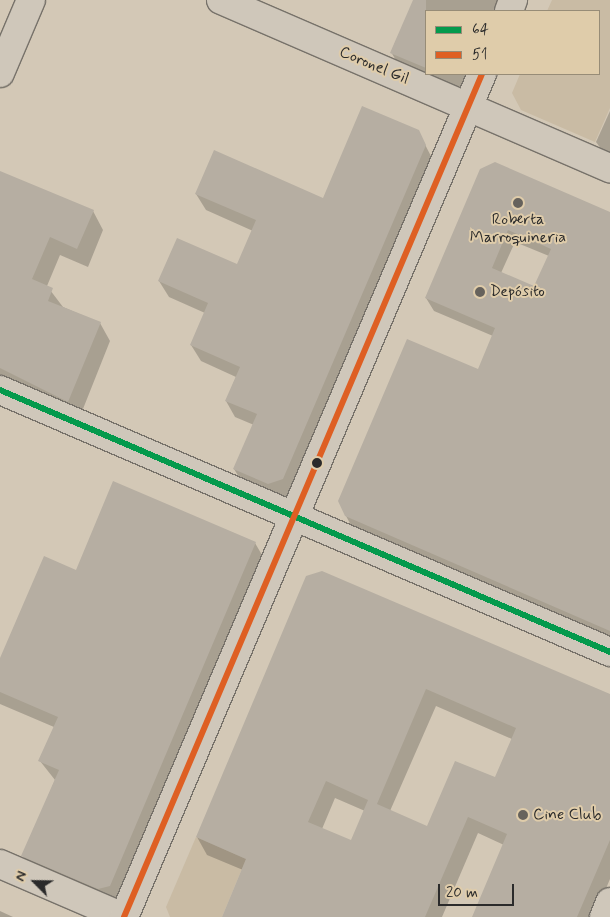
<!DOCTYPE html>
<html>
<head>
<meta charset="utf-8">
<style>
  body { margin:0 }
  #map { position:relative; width:610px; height:917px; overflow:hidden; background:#d3c8b6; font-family:Mynerve,sans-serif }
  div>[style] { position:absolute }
  .green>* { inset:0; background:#c9bba4 }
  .shadow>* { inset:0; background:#0003 }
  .building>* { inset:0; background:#b6aea2 }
  .roads { filter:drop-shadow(1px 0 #77726a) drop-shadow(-1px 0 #77726a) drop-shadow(0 1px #77726a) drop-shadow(0 -1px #77726a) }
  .minor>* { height:28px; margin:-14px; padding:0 14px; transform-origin:14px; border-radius:14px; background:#cfc7ba }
  .bus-1>* { height:6px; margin:-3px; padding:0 3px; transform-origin:3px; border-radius:3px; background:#049a4d }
  .bus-2>* { height:6px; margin:-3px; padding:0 3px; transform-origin:3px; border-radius:3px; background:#de5f23 }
  .dots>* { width:14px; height:14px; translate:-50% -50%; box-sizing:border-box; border:2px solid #dfccaa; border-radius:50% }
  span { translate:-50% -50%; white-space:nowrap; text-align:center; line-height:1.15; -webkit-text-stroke:4px #dfccaa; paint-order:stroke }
  .street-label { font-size:16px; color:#2b2b2b }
  .poi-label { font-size:16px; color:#2b2b2b }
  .left { translate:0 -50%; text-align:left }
  .legend { position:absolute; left:425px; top:10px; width:175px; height:65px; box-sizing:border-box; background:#dfccaa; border:1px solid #978c77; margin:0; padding:6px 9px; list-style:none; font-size:15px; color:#2b2b2b }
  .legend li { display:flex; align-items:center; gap:10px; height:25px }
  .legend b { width:25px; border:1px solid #978c77 }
  .north { position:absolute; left:10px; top:857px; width:50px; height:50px; -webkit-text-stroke:4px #dfccaa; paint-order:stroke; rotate:293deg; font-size:14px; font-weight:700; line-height:20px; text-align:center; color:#2b2b2b }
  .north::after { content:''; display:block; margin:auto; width:18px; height:22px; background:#2b2b2b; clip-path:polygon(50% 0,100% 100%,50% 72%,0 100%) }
  .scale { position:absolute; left:438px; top:884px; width:76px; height:22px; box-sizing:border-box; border:2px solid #2b2b2b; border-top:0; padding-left:6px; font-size:15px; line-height:18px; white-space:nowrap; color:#2b2b2b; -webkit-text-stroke:4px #dfccaa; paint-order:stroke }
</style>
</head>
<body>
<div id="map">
  <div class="green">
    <i style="clip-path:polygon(552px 0,610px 0,610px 108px,595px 142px,521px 110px,512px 93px,520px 74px,599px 74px,599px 11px,547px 11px)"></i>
    <i style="clip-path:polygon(196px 837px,246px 859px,222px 917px,170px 917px,166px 907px)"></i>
  </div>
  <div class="shadow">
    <i style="clip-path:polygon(414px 0,502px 0,497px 11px,426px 11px,426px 74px,470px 74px,465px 85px,450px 89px,400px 67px,391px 52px)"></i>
    <i style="clip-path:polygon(610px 111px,610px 161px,596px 142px)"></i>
    <i style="clip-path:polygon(418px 131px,434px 162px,292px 495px,278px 500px,244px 485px,234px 469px,254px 425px,235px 417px,226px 401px,236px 377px,201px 361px,191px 345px,205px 313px,169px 297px,159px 281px,238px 266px,253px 231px,206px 210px,196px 194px,324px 200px)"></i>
    <i style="clip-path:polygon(evenodd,481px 170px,610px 213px,610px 639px,353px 529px,346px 516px,479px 371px,493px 336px,434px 311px,426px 298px,481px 170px,515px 242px,549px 256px,535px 288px,501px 273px,515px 242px)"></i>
    <i style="clip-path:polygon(0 178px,93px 211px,103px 230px,88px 267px,60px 255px,47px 286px,63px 307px,100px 323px,110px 341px,79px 419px,0 382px)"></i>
    <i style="clip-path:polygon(255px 543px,265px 560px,119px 902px,32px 873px,23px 856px,55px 780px,40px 761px,54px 727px,0 704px,0 660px,76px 572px)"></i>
    <i style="clip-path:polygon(evenodd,307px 577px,610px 695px,610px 879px,594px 917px,473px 917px,504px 845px,478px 833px,442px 917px,223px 917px,243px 870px,207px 855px,197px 837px,307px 577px,436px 706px,512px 739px,495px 779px,428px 828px,390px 811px,436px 706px,307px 577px,335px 798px,365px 811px,351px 842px,322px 829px,335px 798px)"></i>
    <i style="clip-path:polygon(0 911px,13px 917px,0 917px)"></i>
  </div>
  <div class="building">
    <i style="clip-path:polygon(413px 0,426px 0,426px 68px,390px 53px)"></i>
    <i style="clip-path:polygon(362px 106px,419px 130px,426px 145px,283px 479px,268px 484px,233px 469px,257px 414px,225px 401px,240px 367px,190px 345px,208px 303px,158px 281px,177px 238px,237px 264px,256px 220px,195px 194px,214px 150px,323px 198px)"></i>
    <i style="clip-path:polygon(evenodd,495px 162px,610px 212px,610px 631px,345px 516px,338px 501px,407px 339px,478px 369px,495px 328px,425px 298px,480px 169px,495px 162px,508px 230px,551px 249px,534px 286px,492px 268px,508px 230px)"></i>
    <i style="clip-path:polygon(0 171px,94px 210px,77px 249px,50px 237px,32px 279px,53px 288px,48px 301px,101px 322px,68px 402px,0 368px)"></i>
    <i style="clip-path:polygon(113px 481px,256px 542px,110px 886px,98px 889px,21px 856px,59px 770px,38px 761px,58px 717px,0 692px,0 658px,44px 556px,76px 570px)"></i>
    <i style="clip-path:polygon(evenodd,322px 571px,610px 694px,610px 840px,577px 917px,472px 917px,507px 834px,468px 817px,425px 917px,222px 917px,246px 859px,196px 837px,306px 576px,322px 571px,426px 689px,516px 728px,495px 777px,455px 761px,427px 826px,377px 804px,426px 689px,322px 571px,326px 781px,368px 800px,351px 840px,308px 822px,326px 781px)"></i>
  </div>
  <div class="roads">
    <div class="minor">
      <i style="left:221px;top:0;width:424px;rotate:23.4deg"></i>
      <i style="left:509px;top:11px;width:12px;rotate:-70deg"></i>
      <i style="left:0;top:73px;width:79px;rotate:-67deg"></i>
      <i style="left:0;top:390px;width:664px;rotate:23.24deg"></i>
      <i style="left:0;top:864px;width:134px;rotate:23.3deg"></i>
      <i style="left:124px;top:917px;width:916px;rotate:-66.99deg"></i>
      <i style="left:604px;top:917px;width:16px;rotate:-68deg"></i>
    </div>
  </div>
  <div class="bus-1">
    <i style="left:0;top:390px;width:664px;rotate:23.24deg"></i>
  </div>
  <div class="bus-2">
    <i style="left:124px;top:917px;width:916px;rotate:-66.99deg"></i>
  </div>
  <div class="dots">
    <i style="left:518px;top:203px;background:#66625c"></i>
    <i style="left:480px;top:292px;background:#66625c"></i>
    <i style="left:317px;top:463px;background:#2b2b2b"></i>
    <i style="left:523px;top:815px;background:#66625c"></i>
  </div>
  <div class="street-label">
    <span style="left:374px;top:66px;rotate:23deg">Coronel Gil</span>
  </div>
  <div class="poi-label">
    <span style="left:518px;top:229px">Roberta<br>Marroquineria</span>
    <span class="left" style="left:490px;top:292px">Depósito</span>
    <span class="left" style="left:533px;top:815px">Cine Club</span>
  </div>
  <ul class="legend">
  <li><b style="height:6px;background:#049a4d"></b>64</li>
  <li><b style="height:6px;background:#de5f23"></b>51</li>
  </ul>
  <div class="north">N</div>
  <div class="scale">20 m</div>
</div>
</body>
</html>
